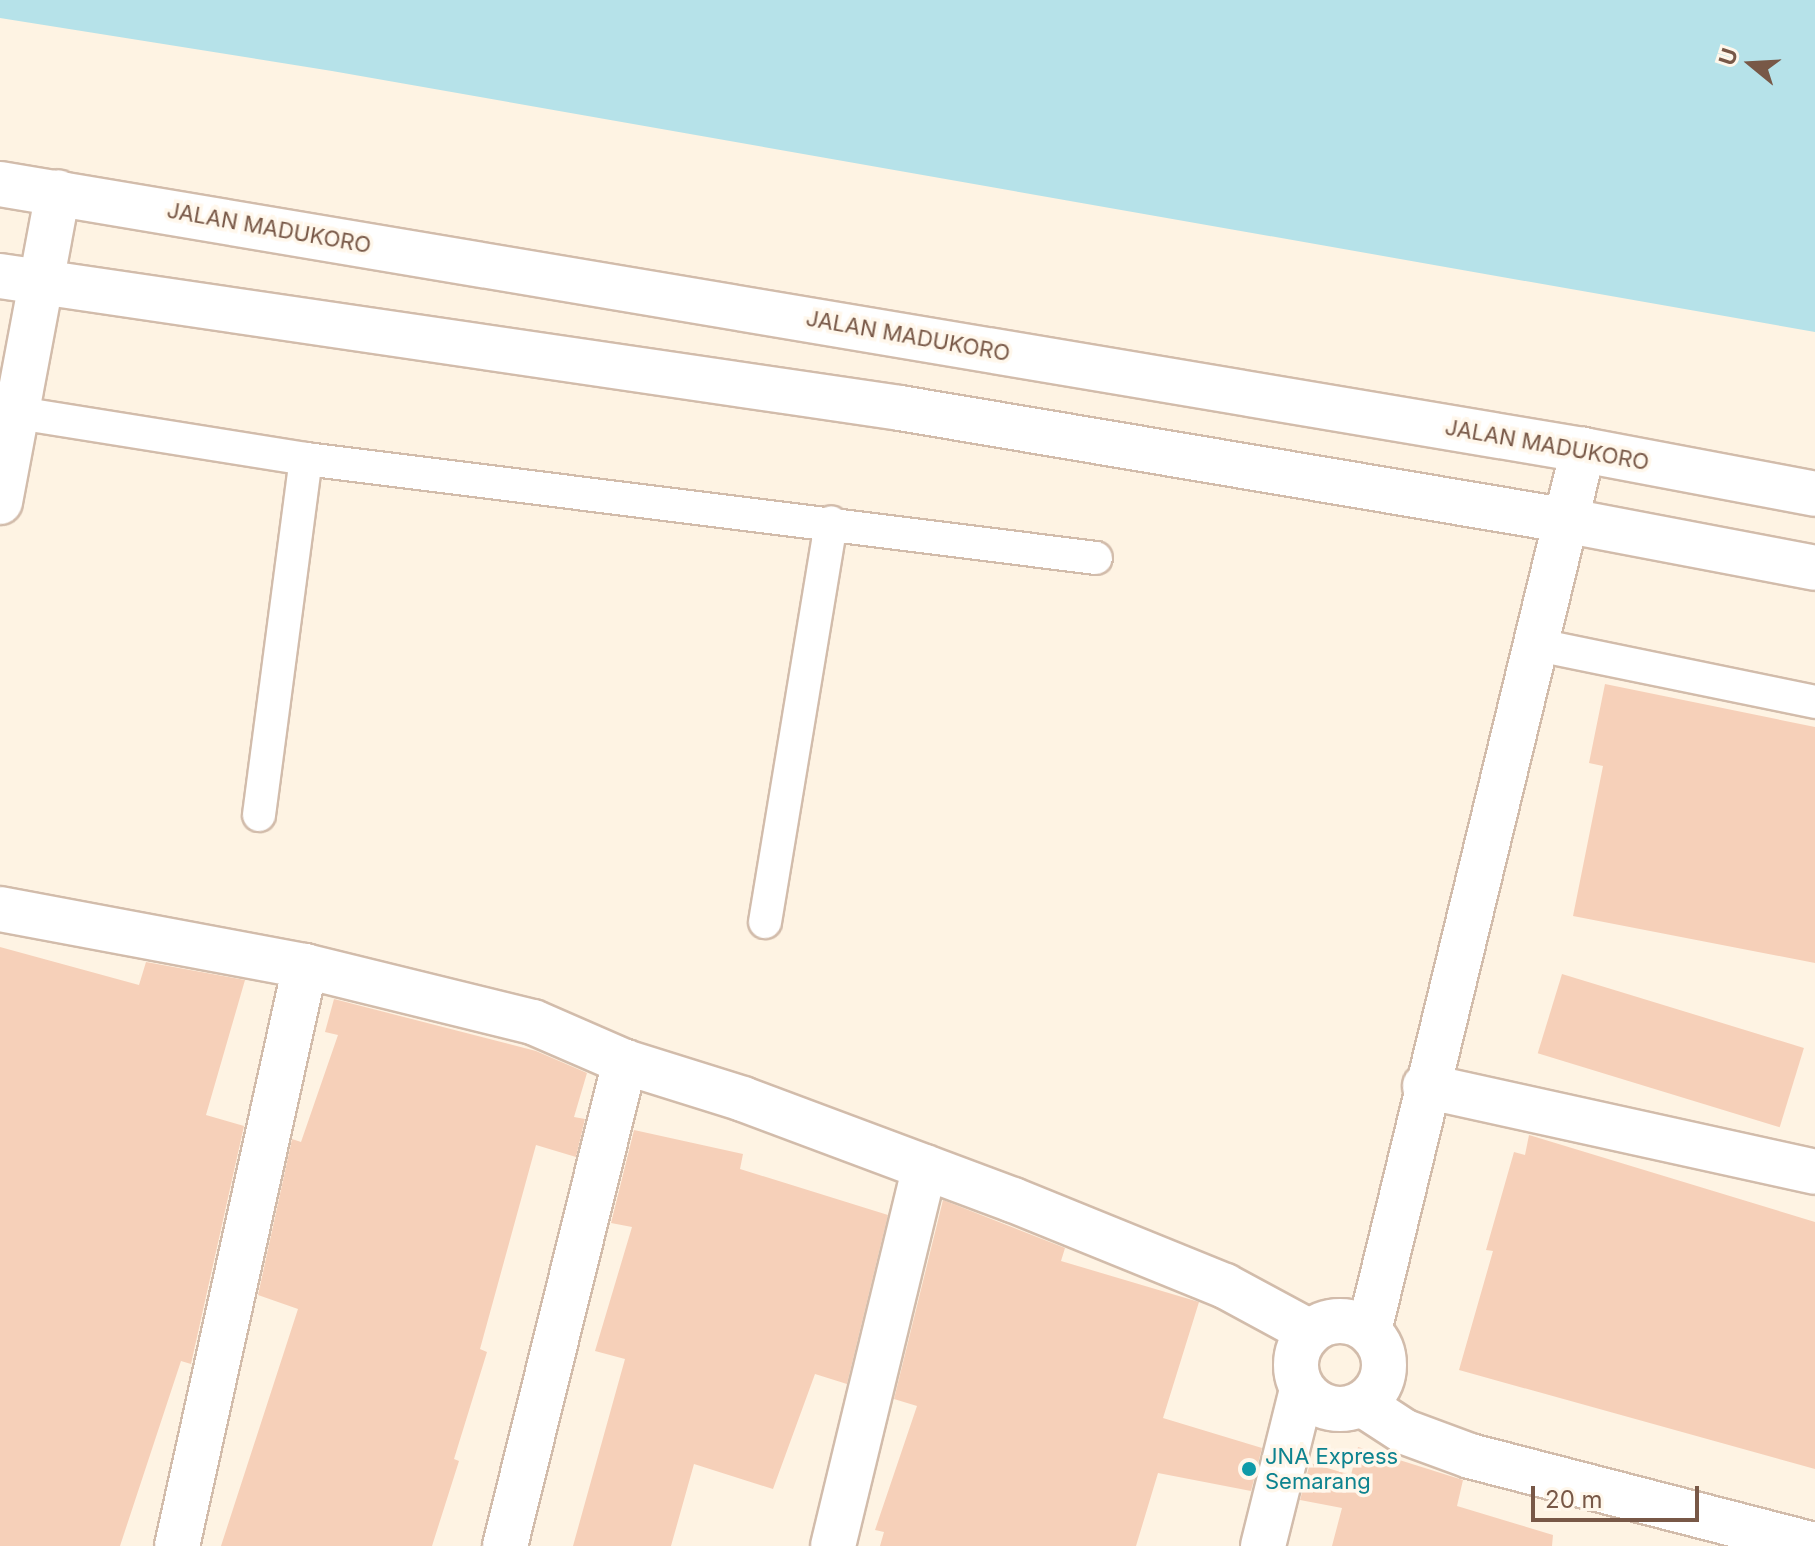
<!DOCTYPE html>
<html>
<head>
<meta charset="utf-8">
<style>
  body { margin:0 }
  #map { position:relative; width:1815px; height:1546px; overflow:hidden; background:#fef3e3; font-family:Inter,sans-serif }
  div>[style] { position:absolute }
  .water>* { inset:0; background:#b6e2e9 }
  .building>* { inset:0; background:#f6d0b9; transform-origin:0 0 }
  .roads { filter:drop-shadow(2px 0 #d2bcab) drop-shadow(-2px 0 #d2bcab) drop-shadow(0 2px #d2bcab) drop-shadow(0 -2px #d2bcab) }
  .service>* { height:32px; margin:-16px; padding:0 16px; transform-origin:16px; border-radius:16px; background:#fff }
  .minor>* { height:44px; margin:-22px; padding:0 22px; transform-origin:22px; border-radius:22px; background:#fff }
  .minor>.ring { margin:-22px; padding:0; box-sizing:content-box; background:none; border:44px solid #fff; border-radius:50% }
  .tertiary>* { height:44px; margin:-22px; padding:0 22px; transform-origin:22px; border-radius:22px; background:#fff }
  .dots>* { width:22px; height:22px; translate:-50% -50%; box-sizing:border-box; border:4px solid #fff7eb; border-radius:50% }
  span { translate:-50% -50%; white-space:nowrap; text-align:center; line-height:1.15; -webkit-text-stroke:7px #fff7eb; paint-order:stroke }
  .street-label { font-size:22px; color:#785847 }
  .culture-label { font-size:22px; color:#0d838f }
  .left { translate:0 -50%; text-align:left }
  .north { position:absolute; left:1711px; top:24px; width:80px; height:80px; -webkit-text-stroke:6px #fff7eb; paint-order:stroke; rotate:288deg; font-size:22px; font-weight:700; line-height:32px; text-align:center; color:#785847 }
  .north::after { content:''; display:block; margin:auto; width:28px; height:36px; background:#785847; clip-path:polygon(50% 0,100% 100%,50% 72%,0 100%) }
  .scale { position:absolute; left:1531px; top:1486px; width:168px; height:36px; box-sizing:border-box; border:4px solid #785847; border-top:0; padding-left:10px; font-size:24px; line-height:28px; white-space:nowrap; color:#785847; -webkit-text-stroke:6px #fff7eb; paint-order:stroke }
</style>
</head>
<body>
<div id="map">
  <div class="water">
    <i style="clip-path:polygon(0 0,1815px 0,1815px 332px,332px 71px,0 18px)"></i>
  </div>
  <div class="building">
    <i style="clip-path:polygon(1605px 684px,1815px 727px,1815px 963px,1573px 916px,1603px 766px,1589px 763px)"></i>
    <i style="clip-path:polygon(0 947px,139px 985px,146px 962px,245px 980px,206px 1115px,244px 1126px,191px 1364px,181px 1361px,120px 1546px,0 1546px)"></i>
    <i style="left:1562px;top:974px;width:253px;height:83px;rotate:17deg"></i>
    <i style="clip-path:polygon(334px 999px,536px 1051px,587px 1073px,574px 1117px,585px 1119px,576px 1157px,536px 1145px,480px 1349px,487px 1352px,454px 1459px,459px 1461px,432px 1546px,221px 1546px,298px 1309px,258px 1295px,292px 1139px,301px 1142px,338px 1035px,325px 1032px)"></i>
    <i style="clip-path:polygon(634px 1130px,743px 1154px,740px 1169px,888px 1215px,847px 1384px,815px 1374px,773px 1489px,694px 1464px,671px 1546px,573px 1546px,625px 1359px,595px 1351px,632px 1227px,611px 1223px)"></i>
    <i style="clip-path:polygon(1529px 1135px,1815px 1222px,1815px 1469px,1459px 1370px,1493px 1251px,1486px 1250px,1514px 1152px,1525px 1155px)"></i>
    <i style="clip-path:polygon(943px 1200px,1065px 1248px,1061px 1261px,1199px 1302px,1163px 1418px,1262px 1448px,1251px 1491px,1158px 1473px,1136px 1546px,880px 1546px,884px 1532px,875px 1530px,917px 1406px,894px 1399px)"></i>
    <i style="clip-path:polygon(1358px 1447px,1463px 1480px,1457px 1506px,1553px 1535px,1552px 1546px,1332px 1546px,1342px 1508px,1300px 1500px,1310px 1463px,1351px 1475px)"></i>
  </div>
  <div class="roads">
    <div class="service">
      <i style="left:0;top:410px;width:310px;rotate:9.1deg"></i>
      <i style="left:306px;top:459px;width:796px;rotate:7.14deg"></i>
      <i style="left:1533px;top:644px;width:288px;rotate:11.6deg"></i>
      <i style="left:259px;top:815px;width:359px;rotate:-82.5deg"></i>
      <i style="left:765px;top:922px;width:405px;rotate:-80.6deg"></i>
    </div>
    <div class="minor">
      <i style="left:0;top:502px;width:315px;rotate:-79.4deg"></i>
      <i style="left:0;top:909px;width:310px;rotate:10.6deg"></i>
      <i style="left:305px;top:966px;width:235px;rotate:13.8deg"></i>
      <i style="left:533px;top:1022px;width:100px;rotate:23.5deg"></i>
      <i style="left:625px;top:1062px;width:124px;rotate:17.4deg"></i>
      <i style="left:743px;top:1099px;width:288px;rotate:20.5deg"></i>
      <i style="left:1013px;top:1200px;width:229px;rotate:22.1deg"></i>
      <i style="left:1225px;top:1286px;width:97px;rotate:28.4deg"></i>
      <i style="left:1425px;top:1086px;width:399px;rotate:12.4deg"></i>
      <i class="ring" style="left:1296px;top:1321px;width:44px;height:44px"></i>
      <i style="left:1369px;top:1331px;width:907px;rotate:-76.35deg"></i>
      <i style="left:1362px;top:1404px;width:51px;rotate:33.1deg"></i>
      <i style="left:1405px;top:1432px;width:69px;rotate:20.3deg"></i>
      <i style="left:1470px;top:1456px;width:356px;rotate:14.5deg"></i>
      <i style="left:177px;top:1546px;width:594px;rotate:-77.55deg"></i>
      <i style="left:505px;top:1546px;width:499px;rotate:-76.1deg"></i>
      <i style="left:833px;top:1546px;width:390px;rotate:-76.4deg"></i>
      <i style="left:1263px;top:1546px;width:161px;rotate:-76deg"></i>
    </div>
    <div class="tertiary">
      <i style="left:0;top:184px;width:1605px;rotate:9.54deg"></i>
      <i style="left:1583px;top:450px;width:236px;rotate:10.7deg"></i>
      <i style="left:0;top:276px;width:910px;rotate:8.34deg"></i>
      <i style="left:900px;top:408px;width:678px;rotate:9.59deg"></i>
      <i style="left:1569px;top:521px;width:250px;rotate:10.8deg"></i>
    </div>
  </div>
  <div class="dots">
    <i style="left:1249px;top:1469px;background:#0f9aa8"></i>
  </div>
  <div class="street-label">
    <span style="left:269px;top:228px;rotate:10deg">JALAN MADUKORO</span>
    <span style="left:908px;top:336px;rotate:10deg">JALAN MADUKORO</span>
    <span style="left:1547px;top:445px;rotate:10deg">JALAN MADUKORO</span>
  </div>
  <div class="culture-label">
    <span class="left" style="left:1265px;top:1469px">JNA Express<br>Semarang</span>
  </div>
  <div class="north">U</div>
  <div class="scale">20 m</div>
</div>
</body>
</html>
